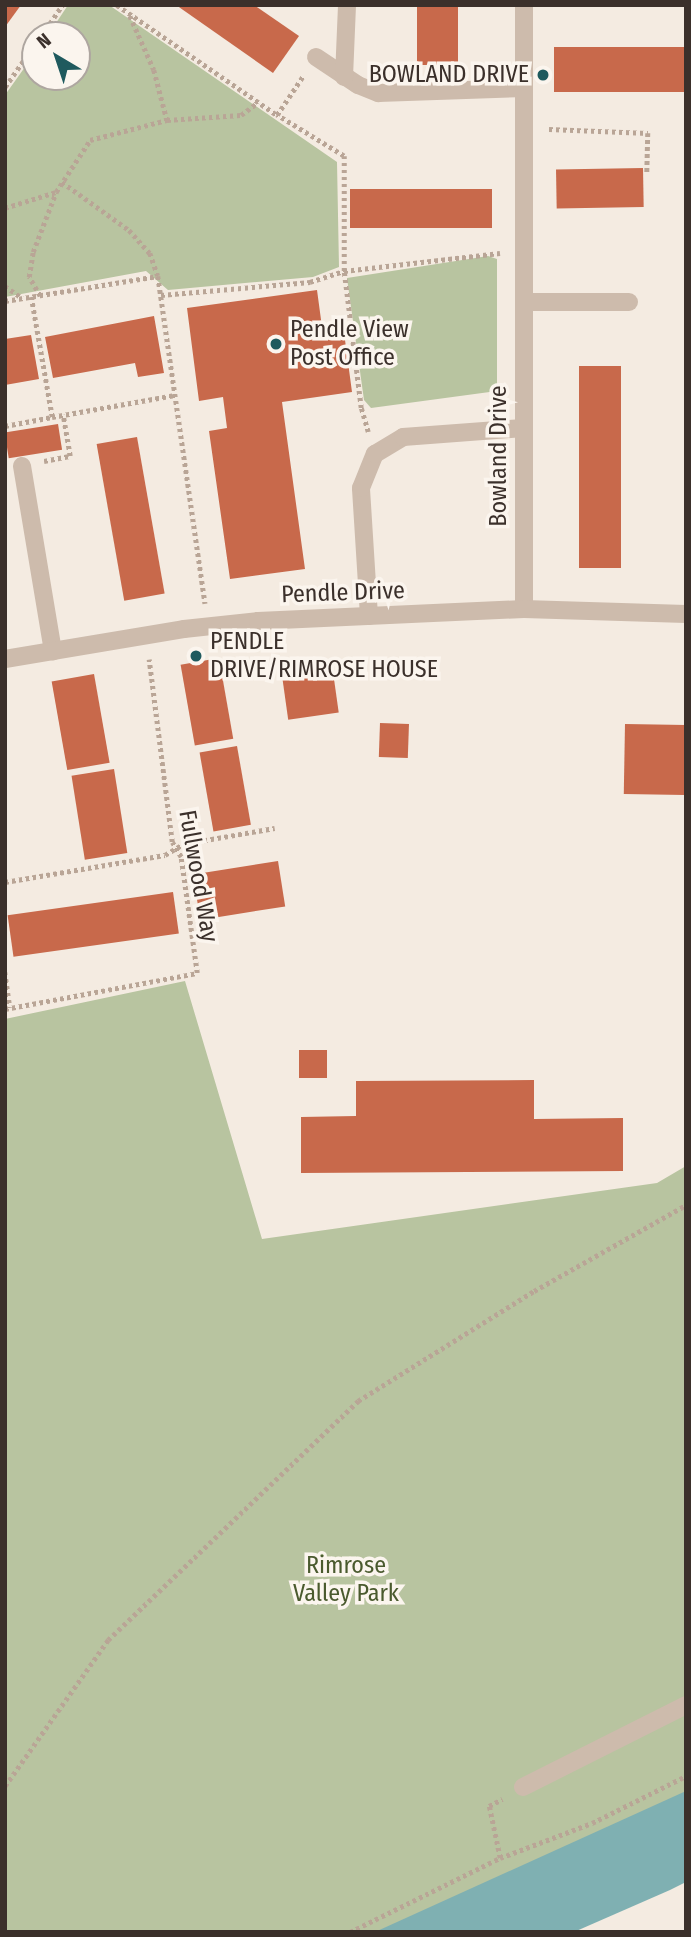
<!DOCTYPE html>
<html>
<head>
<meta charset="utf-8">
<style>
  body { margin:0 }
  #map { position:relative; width:691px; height:1937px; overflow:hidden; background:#f4ebe1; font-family:"Fira Sans Condensed",sans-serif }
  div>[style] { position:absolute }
  .green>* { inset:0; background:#b8c4a0 }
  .water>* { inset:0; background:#7fb0b2 }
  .building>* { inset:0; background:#c8694b; transform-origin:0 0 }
  .path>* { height:4.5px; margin-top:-2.25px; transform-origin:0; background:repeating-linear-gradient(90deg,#b9a596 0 3.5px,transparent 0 7px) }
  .lane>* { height:18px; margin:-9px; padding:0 9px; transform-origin:9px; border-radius:9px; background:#cdbbac }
  .street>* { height:18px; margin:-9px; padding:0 9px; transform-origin:9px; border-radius:9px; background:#cdbbac }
  .dots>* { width:19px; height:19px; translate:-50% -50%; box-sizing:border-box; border:4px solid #fbf5ee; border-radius:50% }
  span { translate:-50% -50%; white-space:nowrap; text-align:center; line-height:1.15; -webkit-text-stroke:7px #fbf5ee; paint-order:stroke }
  .poi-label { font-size:24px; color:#3b302b }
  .right { translate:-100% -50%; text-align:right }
  .left { translate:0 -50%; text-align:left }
  .street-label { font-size:24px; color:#3b302b }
  .park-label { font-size:24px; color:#4a5a2e }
  .frame { position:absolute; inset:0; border:7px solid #3b302b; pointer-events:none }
  .north { position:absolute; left:21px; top:21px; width:70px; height:70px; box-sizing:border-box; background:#fbf5ee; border:2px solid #aea6a0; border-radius:50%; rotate:321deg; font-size:19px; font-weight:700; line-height:28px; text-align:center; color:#3b302b }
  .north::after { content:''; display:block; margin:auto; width:24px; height:32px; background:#1f5a5e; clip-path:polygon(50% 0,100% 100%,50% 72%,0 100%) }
</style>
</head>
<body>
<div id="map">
  <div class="green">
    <i style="clip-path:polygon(68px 5px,109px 5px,337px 162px,339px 267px,313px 277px,168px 290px,146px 271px,5px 297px,5px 95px,35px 53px,35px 77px,77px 77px,77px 35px,48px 35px)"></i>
    <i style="clip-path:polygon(488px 256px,497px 259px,497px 391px,371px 408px,364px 400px,347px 278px)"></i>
    <i style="clip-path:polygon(185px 981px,262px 1239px,657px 1183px,686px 1166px,686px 1837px,467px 1932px,5px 1932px,5px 1019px)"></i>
  </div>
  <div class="water">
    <i style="clip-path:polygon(686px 1791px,686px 1882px,670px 1890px,574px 1932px,375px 1932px)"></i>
  </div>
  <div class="building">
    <i style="clip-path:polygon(5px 5px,21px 5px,5px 27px)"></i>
    <i style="clip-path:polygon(176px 5px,254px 5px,299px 36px,273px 73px)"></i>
    <i style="left:417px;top:5px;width:41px;height:60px"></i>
    <i style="left:686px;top:47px;width:45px;height:132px;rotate:90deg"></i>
    <i style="left:643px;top:168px;width:39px;height:87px;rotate:89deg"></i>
    <i style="left:350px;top:189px;width:142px;height:39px"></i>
    <i style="clip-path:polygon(317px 290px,322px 327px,343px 325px,352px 392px,282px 402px,305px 569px,230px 579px,209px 431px,227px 428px,223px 397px,199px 401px,187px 308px)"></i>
    <i style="clip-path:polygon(154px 316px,164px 373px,138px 377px,135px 363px,53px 378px,45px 337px)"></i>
    <i style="clip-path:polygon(31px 335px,39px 379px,5px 385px,5px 339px)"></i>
    <i style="left:579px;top:366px;width:42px;height:202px"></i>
    <i style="left:58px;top:424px;width:26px;height:54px;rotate:81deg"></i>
    <i style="left:137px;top:437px;width:159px;height:41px;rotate:80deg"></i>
    <i style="left:219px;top:658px;width:82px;height:39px;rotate:80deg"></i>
    <i style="left:333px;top:672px;width:41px;height:51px;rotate:82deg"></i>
    <i style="left:94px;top:674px;width:90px;height:43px;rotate:80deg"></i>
    <i style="left:380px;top:723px;width:29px;height:34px;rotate:2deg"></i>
    <i style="left:625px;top:724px;width:61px;height:70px;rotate:1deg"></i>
    <i style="left:237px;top:746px;width:80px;height:38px;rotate:80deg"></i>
    <i style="left:114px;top:769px;width:85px;height:43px;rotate:81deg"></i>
    <i style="left:278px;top:861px;width:46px;height:86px;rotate:81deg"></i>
    <i style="left:173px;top:892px;width:42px;height:167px;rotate:82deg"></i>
    <i style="left:299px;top:1050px;width:28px;height:28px"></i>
    <i style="clip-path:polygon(534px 1080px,534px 1119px,623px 1118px,623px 1171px,301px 1173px,301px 1117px,356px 1116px,356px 1081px)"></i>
  </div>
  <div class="path">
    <i style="left:117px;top:5px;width:194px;rotate:34.5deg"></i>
    <i style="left:277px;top:115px;width:47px;rotate:-56.3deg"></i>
    <i style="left:130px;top:16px;width:59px;rotate:66deg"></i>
    <i style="left:154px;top:70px;width:52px;rotate:75.4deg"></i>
    <i style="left:42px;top:35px;width:36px;rotate:-56deg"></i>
    <i style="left:5px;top:87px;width:52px;rotate:-55.1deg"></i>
    <i style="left:549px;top:129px;width:99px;rotate:2.3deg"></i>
    <i style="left:648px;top:133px;width:40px;rotate:91.4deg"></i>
    <i style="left:62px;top:182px;width:82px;rotate:35.6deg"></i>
    <i style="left:129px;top:230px;width:31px;rotate:48deg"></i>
    <i style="left:150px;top:253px;width:24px;rotate:71deg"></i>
    <i style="left:5px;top:208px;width:53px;rotate:-17.4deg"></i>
    <i style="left:5px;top:286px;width:21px;rotate:35deg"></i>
    <i style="left:161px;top:295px;width:150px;rotate:-5deg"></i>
    <i style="left:310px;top:282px;width:36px;rotate:-18deg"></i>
    <i style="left:344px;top:271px;width:115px;rotate:-90deg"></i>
    <i style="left:344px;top:156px;width:79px;rotate:-148.5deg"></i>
    <i style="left:40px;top:296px;width:22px;rotate:-120deg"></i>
    <i style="left:29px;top:277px;width:25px;rotate:-81deg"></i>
    <i style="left:33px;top:252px;width:64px;rotate:-69deg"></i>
    <i style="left:56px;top:192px;width:62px;rotate:-56.8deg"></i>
    <i style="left:90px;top:140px;width:80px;rotate:-14.6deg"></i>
    <i style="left:167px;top:120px;width:74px;rotate:-3.9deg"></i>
    <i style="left:241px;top:115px;width:21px;rotate:-37deg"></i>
    <i style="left:5px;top:301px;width:155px;rotate:-9.3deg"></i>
    <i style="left:158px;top:276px;width:331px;rotate:81.8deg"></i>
    <i style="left:52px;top:417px;width:125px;rotate:-10.1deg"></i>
    <i style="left:5px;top:426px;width:48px;rotate:-10.8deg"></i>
    <i style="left:52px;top:417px;width:122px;rotate:-99.9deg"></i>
    <i style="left:368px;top:432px;width:25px;rotate:-106deg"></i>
    <i style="left:361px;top:408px;width:138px;rotate:-97.1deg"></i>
    <i style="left:344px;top:271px;width:157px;rotate:-6.6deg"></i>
    <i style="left:44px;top:461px;width:26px;rotate:-11deg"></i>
    <i style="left:70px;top:456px;width:42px;rotate:-99.7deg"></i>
    <i style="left:5px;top:882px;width:162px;rotate:-9.6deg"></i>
    <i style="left:165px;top:855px;width:21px;rotate:-31deg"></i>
    <i style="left:183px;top:844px;width:93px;rotate:-9.9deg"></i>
    <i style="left:5px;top:972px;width:36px;rotate:82deg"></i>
    <i style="left:5px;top:1009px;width:195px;rotate:-10.6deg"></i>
    <i style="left:197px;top:973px;width:117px;rotate:-97.9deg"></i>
    <i style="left:181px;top:857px;width:17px;rotate:-121deg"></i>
    <i style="left:172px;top:842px;width:184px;rotate:-97.2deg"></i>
    <i style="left:5px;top:1786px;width:179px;rotate:-54.8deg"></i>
    <i style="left:108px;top:1640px;width:346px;rotate:-43.7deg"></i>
    <i style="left:358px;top:1401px;width:208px;rotate:-32deg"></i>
    <i style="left:534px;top:1291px;width:175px;rotate:-29.5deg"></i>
    <i style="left:500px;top:1858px;width:53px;rotate:-101.9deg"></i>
    <i style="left:489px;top:1806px;width:15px;rotate:-28deg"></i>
    <i style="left:350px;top:1932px;width:167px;rotate:-26.3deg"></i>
    <i style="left:500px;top:1858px;width:98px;rotate:-20.8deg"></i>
    <i style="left:592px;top:1823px;width:105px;rotate:-26.6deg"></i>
  </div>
  <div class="lane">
    <i style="left:316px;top:57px;width:50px;rotate:33.7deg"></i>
    <i style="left:358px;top:85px;width:22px;rotate:22deg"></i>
    <i style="left:378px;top:93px;width:146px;rotate:-2deg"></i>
    <i style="left:344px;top:77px;width:72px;rotate:-87.6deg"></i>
    <i style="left:524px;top:302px;width:105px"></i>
    <i style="left:22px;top:466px;width:188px;rotate:80.5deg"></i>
    <i style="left:369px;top:616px;width:128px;rotate:-93.6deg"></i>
    <i style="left:361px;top:488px;width:37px;rotate:-68deg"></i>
    <i style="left:375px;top:454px;width:33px;rotate:-31deg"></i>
    <i style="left:403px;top:437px;width:121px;rotate:-4.3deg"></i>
    <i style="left:523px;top:1787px;width:182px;rotate:-26.7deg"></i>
  </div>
  <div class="street">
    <i style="left:524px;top:5px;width:604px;rotate:90deg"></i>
    <i style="left:5px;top:659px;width:181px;rotate:-9.5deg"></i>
    <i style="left:184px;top:629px;width:74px;rotate:-6.2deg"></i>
    <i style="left:258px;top:621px;width:266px;rotate:-2.6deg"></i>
    <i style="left:524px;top:609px;width:162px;rotate:1.8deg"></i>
  </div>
  <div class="dots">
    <i style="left:543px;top:75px;background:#1f5a5e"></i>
    <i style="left:276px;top:344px;background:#1f5a5e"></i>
    <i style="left:196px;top:656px;background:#1f5a5e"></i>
  </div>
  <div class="poi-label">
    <span class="right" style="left:529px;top:75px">BOWLAND DRIVE</span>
    <span class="left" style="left:290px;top:344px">Pendle View<br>Post Office</span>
    <span class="left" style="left:210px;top:656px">PENDLE<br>DRIVE/RIMROSE HOUSE</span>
  </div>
  <div class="street-label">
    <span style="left:499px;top:456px;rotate:-90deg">Bowland Drive</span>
    <span style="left:343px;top:593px;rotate:-2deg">Pendle Drive</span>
    <span style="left:198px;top:876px;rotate:80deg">Fullwood Way</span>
  </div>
  <div class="park-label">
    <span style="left:346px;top:1580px">Rimrose<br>Valley Park</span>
  </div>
  <div class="frame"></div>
  <div class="north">N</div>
</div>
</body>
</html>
